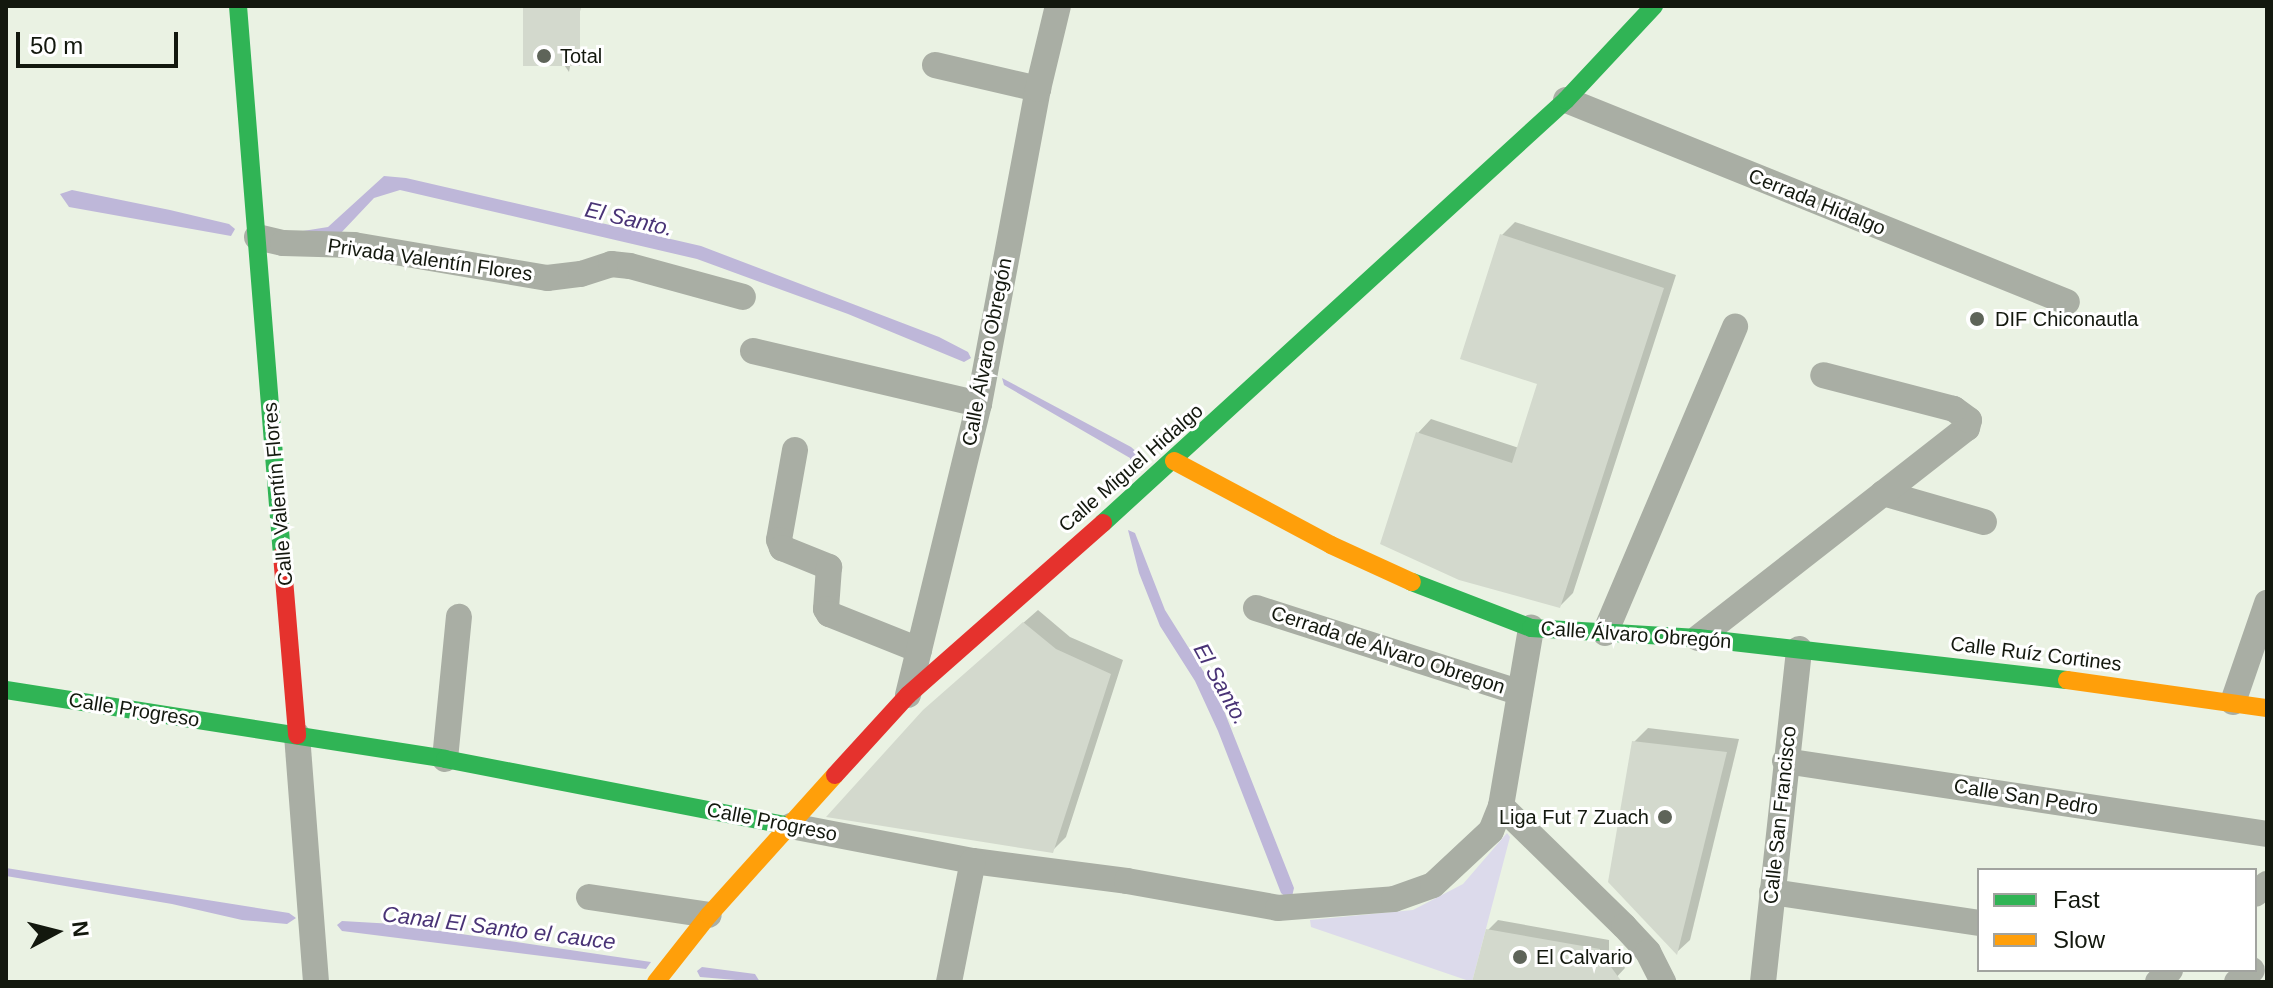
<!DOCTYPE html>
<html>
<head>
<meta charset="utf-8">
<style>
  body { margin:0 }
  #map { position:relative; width:2273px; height:988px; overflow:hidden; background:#eaf2e3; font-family:Helvetica,sans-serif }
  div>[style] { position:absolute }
  .green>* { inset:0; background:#dcdaeb }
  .water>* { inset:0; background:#beb7d9 }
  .shadow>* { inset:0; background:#0003 }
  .building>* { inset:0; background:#d3d9cd; transform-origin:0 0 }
  .street>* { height:26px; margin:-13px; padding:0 13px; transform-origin:13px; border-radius:13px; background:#a9aea4 }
  .fast>* { height:18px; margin:-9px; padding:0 9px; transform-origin:9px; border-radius:9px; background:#30b455 }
  .slow>* { height:18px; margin:-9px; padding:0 9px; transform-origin:9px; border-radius:9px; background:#ff9f0a }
  .jam>* { height:18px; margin:-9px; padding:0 9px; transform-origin:9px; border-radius:9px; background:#e5322d }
  .dots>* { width:22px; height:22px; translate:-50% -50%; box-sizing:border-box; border:4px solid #fff; border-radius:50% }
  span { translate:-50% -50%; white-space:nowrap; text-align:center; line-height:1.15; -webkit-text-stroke:6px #fff; paint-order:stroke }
  .poi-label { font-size:20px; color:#13180e }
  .left { translate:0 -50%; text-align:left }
  .right { translate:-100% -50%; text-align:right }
  .street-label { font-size:20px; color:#13180e }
  .water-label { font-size:22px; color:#493376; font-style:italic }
  .frame { position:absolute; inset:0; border:8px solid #13180e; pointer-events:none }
  .legend { position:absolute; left:1977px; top:868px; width:280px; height:104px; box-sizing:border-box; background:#fff; border:2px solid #a1a39f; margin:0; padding:10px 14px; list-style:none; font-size:24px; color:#13180e }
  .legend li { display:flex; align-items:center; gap:16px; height:40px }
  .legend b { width:40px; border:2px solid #a1a39f }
  .north { position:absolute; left:16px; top:892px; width:80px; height:80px; -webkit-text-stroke:6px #fff; paint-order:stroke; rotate:83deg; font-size:22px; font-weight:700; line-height:32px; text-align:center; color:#13180e }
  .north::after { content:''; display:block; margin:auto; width:28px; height:36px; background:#13180e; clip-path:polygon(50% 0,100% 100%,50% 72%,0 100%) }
  .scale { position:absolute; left:16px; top:32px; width:162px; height:36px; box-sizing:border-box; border:4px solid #13180e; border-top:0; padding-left:10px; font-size:24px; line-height:28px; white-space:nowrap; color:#13180e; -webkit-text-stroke:6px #fff; paint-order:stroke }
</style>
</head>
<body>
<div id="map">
  <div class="green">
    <i style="clip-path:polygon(1507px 833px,1510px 837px,1472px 982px,1311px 927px,1310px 920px,1413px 910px,1463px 884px)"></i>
  </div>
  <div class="water">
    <i style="clip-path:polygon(384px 176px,406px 178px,701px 246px,939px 337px,968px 352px,971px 358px,964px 362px,848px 314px,697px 259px,400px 190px,374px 198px,339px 235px,284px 234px,328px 227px)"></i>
    <i style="clip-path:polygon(72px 190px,170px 210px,229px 224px,235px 229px,231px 236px,69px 207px,60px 194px)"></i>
    <i style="clip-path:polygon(1002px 378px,1131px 447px,1138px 453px,1138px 474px,1127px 483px,1132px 470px,1130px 458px,1004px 385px)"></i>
    <i style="clip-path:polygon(1128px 530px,1135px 533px,1165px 610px,1217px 693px,1294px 888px,1291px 901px,1281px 893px,1218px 731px,1195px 681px,1160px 626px,1139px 573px)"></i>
    <i style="clip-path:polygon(6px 868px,289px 913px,296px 918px,287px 924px,242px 920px,172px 904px,6px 876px)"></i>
    <i style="clip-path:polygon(342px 921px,394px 924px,651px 962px,646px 969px,342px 931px,337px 925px)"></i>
    <i style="clip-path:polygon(702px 967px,755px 974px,760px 982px,700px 977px,697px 971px)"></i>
  </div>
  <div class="shadow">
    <i style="clip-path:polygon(524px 6px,581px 6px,569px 72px)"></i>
    <i style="clip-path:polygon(1515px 222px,1676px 275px,1573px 593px,1560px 606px,1418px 433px,1431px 419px,1519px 448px,1540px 383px,1502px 235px)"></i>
    <i style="clip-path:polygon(1038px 610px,1070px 637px,1123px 660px,1066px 837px,1052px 851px,939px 697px)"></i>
    <i style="clip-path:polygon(1648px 728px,1739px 739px,1690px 940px,1677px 952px,1634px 742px)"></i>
    <i style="clip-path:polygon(1498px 920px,1609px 940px,1609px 950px,1620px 957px,1625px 968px,1612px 982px,1481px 982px,1488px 930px)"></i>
  </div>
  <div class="building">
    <i style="left:523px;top:6px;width:57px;height:60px"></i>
    <i style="clip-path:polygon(1500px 234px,1664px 288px,1560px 608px,1459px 580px,1380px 544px,1416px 432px,1512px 463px,1537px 384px,1460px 359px)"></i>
    <i style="clip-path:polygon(1023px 622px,1056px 649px,1111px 674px,1053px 853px,826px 817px,923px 710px)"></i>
    <i style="clip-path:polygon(1632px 741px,1727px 752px,1677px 955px,1608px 882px)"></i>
    <i style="clip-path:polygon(1486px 929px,1600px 949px,1600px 960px,1611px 967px,1622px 982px,1472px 982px)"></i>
  </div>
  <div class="street">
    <i style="left:935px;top:65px;width:106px;rotate:13.1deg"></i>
    <i style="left:1566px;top:100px;width:540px;rotate:21.96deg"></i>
    <i style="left:257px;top:237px;width:27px;rotate:13deg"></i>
    <i style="left:283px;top:243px;width:71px;rotate:1.6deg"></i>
    <i style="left:354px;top:245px;width:196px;rotate:9.7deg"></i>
    <i style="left:547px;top:278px;width:34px;rotate:-7deg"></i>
    <i style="left:581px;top:274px;width:32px;rotate:-18deg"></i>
    <i style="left:611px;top:264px;width:19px;rotate:6deg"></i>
    <i style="left:630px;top:266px;width:117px;rotate:15.3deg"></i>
    <i style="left:753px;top:351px;width:232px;rotate:13.2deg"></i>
    <i style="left:795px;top:450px;width:91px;rotate:100.1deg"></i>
    <i style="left:779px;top:540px;width:9px;rotate:69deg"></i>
    <i style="left:782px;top:548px;width:51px;rotate:22deg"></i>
    <i style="left:829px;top:567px;width:42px;rotate:94.1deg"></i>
    <i style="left:826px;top:609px;width:6px;rotate:59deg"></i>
    <i style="left:829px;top:614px;width:97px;rotate:21.8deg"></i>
    <i style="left:1883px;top:493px;width:105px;rotate:16deg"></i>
    <i style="left:1256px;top:608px;width:277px;rotate:17.8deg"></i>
    <i style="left:1605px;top:633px;width:333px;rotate:-67deg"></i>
    <i style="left:1698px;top:638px;width:341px;rotate:-38deg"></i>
    <i style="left:1967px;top:428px;width:8px;rotate:-76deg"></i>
    <i style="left:1969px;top:420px;width:19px;rotate:-144deg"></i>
    <i style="left:1954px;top:409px;width:135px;rotate:-165.5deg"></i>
    <i style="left:908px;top:695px;width:300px;rotate:-76.3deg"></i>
    <i style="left:979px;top:404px;width:320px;rotate:-79.4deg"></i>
    <i style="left:1038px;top:89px;width:85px;rotate:-76.5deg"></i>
    <i style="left:2233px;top:702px;width:105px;rotate:-71deg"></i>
    <i style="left:297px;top:735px;width:248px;rotate:85.6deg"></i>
    <i style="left:445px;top:759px;width:143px;rotate:-84.4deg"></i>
    <i style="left:1785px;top:761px;width:487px;rotate:8.6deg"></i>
    <i style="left:1501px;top:806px;width:172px;rotate:44.3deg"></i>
    <i style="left:1624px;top:926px;width:35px;rotate:47deg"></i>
    <i style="left:1648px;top:952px;width:34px;rotate:63deg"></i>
    <i style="left:791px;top:826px;width:185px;rotate:10.9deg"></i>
    <i style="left:973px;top:861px;width:155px;rotate:7.4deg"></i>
    <i style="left:1127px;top:881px;width:153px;rotate:10.1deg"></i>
    <i style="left:1278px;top:908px;width:116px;rotate:-4.4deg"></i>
    <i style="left:1394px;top:899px;width:41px;rotate:-19.7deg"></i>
    <i style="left:1433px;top:885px;width:79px;rotate:-43deg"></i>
    <i style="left:1491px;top:831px;width:27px;rotate:-68deg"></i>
    <i style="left:1501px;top:806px;width:181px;rotate:-80.4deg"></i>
    <i style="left:1772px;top:892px;width:209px;rotate:8.5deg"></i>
    <i style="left:2255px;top:894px;width:16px;rotate:-40deg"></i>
    <i style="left:589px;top:897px;width:121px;rotate:8.5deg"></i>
    <i style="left:949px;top:982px;width:123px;rotate:-78.8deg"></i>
    <i style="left:1763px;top:982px;width:335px;rotate:-83.8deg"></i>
    <i style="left:2158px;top:982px;width:17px;rotate:-45deg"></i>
    <i style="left:2237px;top:982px;width:19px;rotate:-39deg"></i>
  </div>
  <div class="fast">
    <i style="left:238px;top:6px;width:551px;rotate:85.42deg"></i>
    <i style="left:1103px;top:523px;width:627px;rotate:-42.42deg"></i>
    <i style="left:1566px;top:100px;width:129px;rotate:-46.9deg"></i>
    <i style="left:1412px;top:582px;width:128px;rotate:21.1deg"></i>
    <i style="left:1531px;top:628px;width:167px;rotate:3.4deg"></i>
    <i style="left:1698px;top:638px;width:371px;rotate:6.5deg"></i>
    <i style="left:6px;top:690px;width:444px;rotate:8.9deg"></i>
    <i style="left:445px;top:759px;width:352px;rotate:11deg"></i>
  </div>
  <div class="slow">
    <i style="left:1174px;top:461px;width:178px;rotate:28.1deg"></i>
    <i style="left:1331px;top:545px;width:89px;rotate:24.6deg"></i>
    <i style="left:2067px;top:680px;width:202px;rotate:8deg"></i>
    <i style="left:656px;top:982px;width:85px;rotate:-51.7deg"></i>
    <i style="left:709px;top:915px;width:188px;rotate:-48deg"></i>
  </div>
  <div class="jam">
    <i style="left:282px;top:555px;width:181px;rotate:85.2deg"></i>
    <i style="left:835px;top:775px;width:108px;rotate:-47.6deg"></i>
    <i style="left:908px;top:695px;width:260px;rotate:-41.4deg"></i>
  </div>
  <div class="dots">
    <i style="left:544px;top:56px;background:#5e6459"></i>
    <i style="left:1977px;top:319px;background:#5e6459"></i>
    <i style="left:1665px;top:817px;background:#5e6459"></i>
    <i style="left:1520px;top:957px;background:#5e6459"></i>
  </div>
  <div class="poi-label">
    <span class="left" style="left:560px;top:56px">Total</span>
    <span class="left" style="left:1995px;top:319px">DIF Chiconautla</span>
    <span class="right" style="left:1649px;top:817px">Liga Fut 7 Zuach</span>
    <span class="left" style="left:1536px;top:957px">El Calvario</span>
  </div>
  <div class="street-label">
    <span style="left:1817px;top:202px;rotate:22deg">Cerrada Hidalgo</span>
    <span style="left:430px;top:260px;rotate:8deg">Privada Valentín Flores</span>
    <span style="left:987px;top:352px;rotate:-79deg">Calle Álvaro Obregón</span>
    <span style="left:1131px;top:468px;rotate:-41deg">Calle Miguel Hidalgo</span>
    <span style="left:278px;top:494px;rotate:-95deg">Calle Valentín Flores</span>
    <span style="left:1636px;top:635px;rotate:4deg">Calle Álvaro Obregón</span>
    <span style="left:1388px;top:650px;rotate:18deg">Cerrada de Alvaro Obregon</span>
    <span style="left:2036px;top:654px;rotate:7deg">Calle Ruíz Cortines</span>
    <span style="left:134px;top:710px;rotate:9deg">Calle Progreso</span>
    <span style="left:2026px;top:797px;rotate:9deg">Calle San Pedro</span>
    <span style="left:1780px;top:815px;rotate:-84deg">Calle San Francisco</span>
    <span style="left:772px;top:822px;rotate:11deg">Calle Progreso</span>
  </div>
  <div class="water-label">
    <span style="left:629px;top:219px;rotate:13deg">El Santo.</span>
    <span style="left:1221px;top:684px;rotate:61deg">El Santo.</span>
    <span style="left:499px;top:928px;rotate:7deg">Canal El Santo el cauce</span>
  </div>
  <div class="frame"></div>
  <ul class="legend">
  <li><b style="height:10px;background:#30b455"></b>Fast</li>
  <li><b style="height:10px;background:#ff9f0a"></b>Slow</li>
  </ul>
  <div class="north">N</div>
  <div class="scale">50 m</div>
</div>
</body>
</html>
